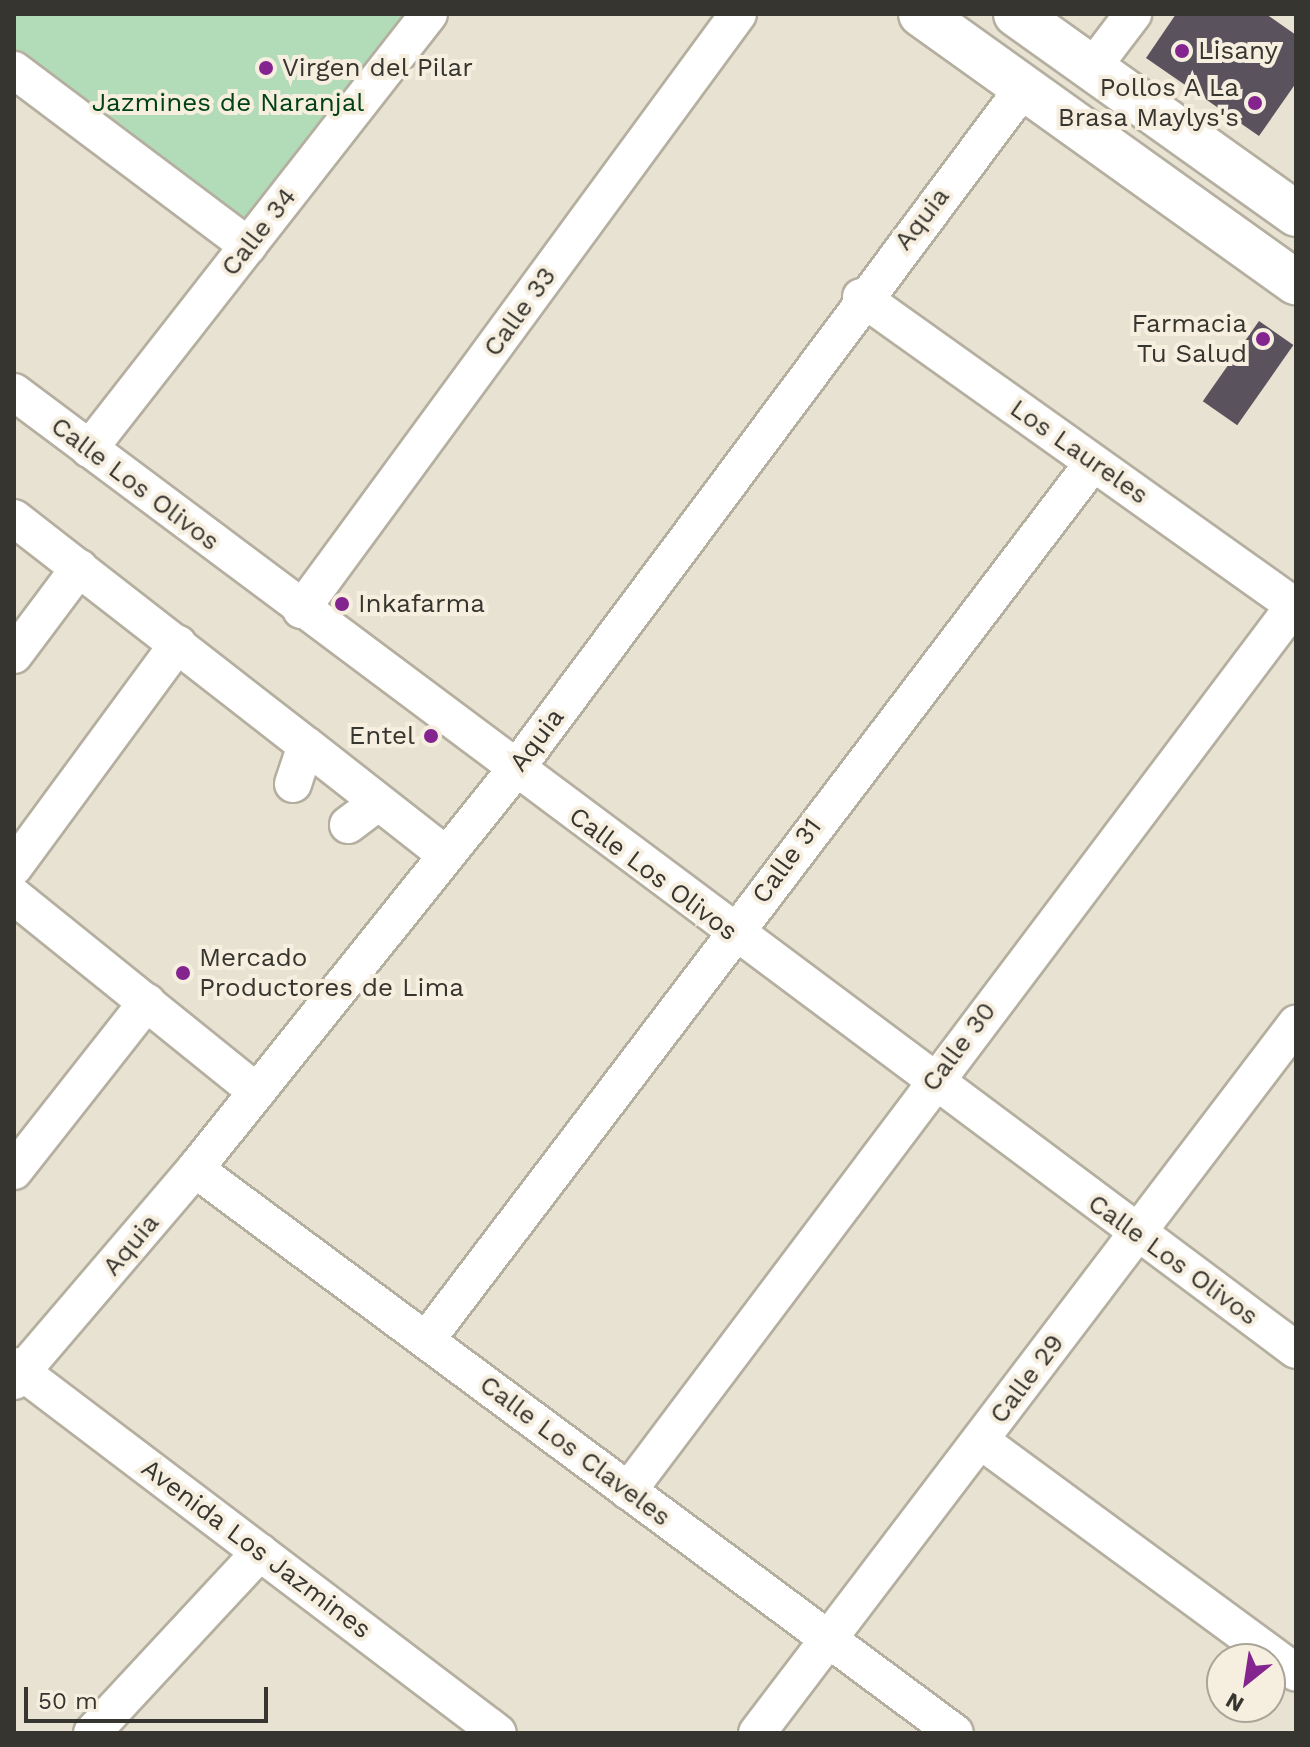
<!DOCTYPE html>
<html>
<head>
<meta charset="utf-8">
<style>
  body { margin:0 }
  #map { position:relative; width:1310px; height:1747px; overflow:hidden; background:#e8e2d3; font-family:"Work Sans",sans-serif }
  div>[style] { position:absolute }
  .green>* { inset:0; background:#b2dbb7 }
  .building>* { inset:0; background:#5a535e; transform-origin:0 0 }
  .roads { filter:drop-shadow(2px 0 #b5afa0) drop-shadow(-2px 0 #b5afa0) drop-shadow(0 2px #b5afa0) drop-shadow(0 -2px #b5afa0) }
  .minor>* { height:36px; margin:-18px; padding:0 18px; transform-origin:18px; border-radius:18px; background:#fff }
  .major>* { height:44px; margin:-22px; padding:0 22px; transform-origin:22px; border-radius:22px; background:#fff }
  .dots>* { width:22px; height:22px; translate:-50% -50%; box-sizing:border-box; border:4px solid #f6efe0; border-radius:50% }
  span { translate:-50% -50%; white-space:nowrap; text-align:center; line-height:1.15; -webkit-text-stroke:8px #f6efe0; paint-order:stroke }
  .poi-label { font-size:26px; color:#37352f }
  .left { translate:0 -50%; text-align:left }
  .right { translate:-100% -50%; text-align:right }
  .park-label { font-size:26px; color:#004215 }
  .street-label { font-size:26px; color:#37352f }
  .frame { position:absolute; inset:0; border:16px solid #37352f; pointer-events:none }
  .north { position:absolute; left:1206px; top:1643px; width:80px; height:80px; box-sizing:border-box; background:#f6efe0; border:2px solid #aaa599; border-radius:50%; rotate:210deg; font-size:22px; font-weight:700; line-height:32px; text-align:center; color:#37352f }
  .north::after { content:''; display:block; margin:auto; width:28px; height:36px; background:#84258f; clip-path:polygon(50% 0,100% 100%,50% 72%,0 100%) }
  .scale { position:absolute; left:24px; top:1687px; width:244px; height:36px; box-sizing:border-box; border:4px solid #37352f; border-top:0; padding-left:10px; font-size:24px; line-height:28px; white-space:nowrap; color:#37352f; -webkit-text-stroke:6px #f6efe0; paint-order:stroke }
</style>
</head>
<body>
<div id="map">
  <div class="green">
    <i style="clip-path:polygon(14px 14px,401px 14px,408px 19px,245px 226px,14px 54px)"></i>
  </div>
  <div class="building">
    <i style="clip-path:polygon(1176px 14px,1266px 14px,1296px 35px,1296px 83px,1259px 136px,1146px 58px)"></i>
    <i style="left:1259px;top:321px;width:42px;height:98px;rotate:35deg"></i>
  </div>
  <div class="roads">
    <div class="minor">
      <i style="left:1092px;top:68px;width:68px;rotate:-52.8deg"></i>
      <i style="left:14px;top:70px;width:293px;rotate:36.9deg"></i>
      <i style="left:861px;top:297px;width:534px;rotate:35.48deg"></i>
      <i style="left:14px;top:392px;width:1600px;rotate:36.77deg"></i>
      <i style="left:89px;top:449px;width:552px;rotate:-51.99deg"></i>
      <i style="left:14px;top:518px;width:370px;rotate:37.9deg"></i>
      <i style="left:301px;top:610px;width:739px;rotate:-53.75deg"></i>
      <i style="left:14px;top:655px;width:109px;rotate:-53.2deg"></i>
      <i style="left:293px;top:784px;width:41px;rotate:-71.6deg"></i>
      <i style="left:306px;top:745px;width:177px;rotate:38.1deg"></i>
      <i style="left:348px;top:825px;width:36px;rotate:-37deg"></i>
      <i style="left:14px;top:867px;width:277px;rotate:-53.7deg"></i>
      <i style="left:14px;top:896px;width:312px;rotate:38.9deg"></i>
      <i style="left:195px;top:1169px;width:946px;rotate:36.58deg"></i>
      <i style="left:14px;top:1171px;width:215px;rotate:-51.8deg"></i>
      <i style="left:427px;top:1339px;width:1100px;rotate:-52.76deg"></i>
      <i style="left:14px;top:1366px;width:607px;rotate:37.17deg"></i>
      <i style="left:14px;top:1381px;width:279px;rotate:-49.5deg"></i>
      <i style="left:195px;top:1169px;width:511px;rotate:-51.27deg"></i>
      <i style="left:515px;top:770px;width:852px;rotate:-53.3deg"></i>
      <i style="left:981px;top:1441px;width:391px;rotate:36.3deg"></i>
      <i style="left:628px;top:1491px;width:1108px;rotate:-53.04deg"></i>
      <i style="left:92px;top:1733px;width:247px;rotate:-47.1deg"></i>
      <i style="left:757px;top:1733px;width:891px;rotate:-52.76deg"></i>
    </div>
    <div class="major">
      <i style="left:921px;top:14px;width:461px;rotate:35.6deg"></i>
      <i style="left:1016px;top:14px;width:344px;rotate:35.5deg"></i>
    </div>
  </div>
  <div class="dots">
    <i style="left:1182px;top:51px;background:#84258f"></i>
    <i style="left:266px;top:68px;background:#84258f"></i>
    <i style="left:1255px;top:103px;background:#84258f"></i>
    <i style="left:1263px;top:339px;background:#84258f"></i>
    <i style="left:342px;top:604px;background:#84258f"></i>
    <i style="left:431px;top:736px;background:#84258f"></i>
    <i style="left:183px;top:973px;background:#84258f"></i>
  </div>
  <div class="poi-label">
    <span class="left" style="left:1198px;top:51px">Lisany</span>
    <span class="left" style="left:282px;top:68px">Virgen del Pilar</span>
    <span class="right" style="left:1239px;top:103px">Pollos A La<br>Brasa Maylys's</span>
    <span class="right" style="left:1247px;top:339px">Farmacia<br>Tu Salud</span>
    <span class="left" style="left:358px;top:604px">Inkafarma</span>
    <span class="right" style="left:415px;top:736px">Entel</span>
    <span class="left" style="left:199px;top:973px">Mercado<br>Productores de Lima</span>
  </div>
  <div class="park-label">
    <span style="left:228px;top:103px">Jazmines de Naranjal</span>
  </div>
  <div class="street-label">
    <span style="left:922px;top:219px;rotate:-52deg">Aquia</span>
    <span style="left:259px;top:232px;rotate:-52deg">Calle 34</span>
    <span style="left:520px;top:312px;rotate:-54deg">Calle 33</span>
    <span style="left:1079px;top:452px;rotate:35deg">Los Laureles</span>
    <span style="left:135px;top:484px;rotate:37deg">Calle Los Olivos</span>
    <span style="left:537px;top:740px;rotate:-53deg">Aquia</span>
    <span style="left:787px;top:861px;rotate:-54deg">Calle 31</span>
    <span style="left:653px;top:874px;rotate:37deg">Calle Los Olivos</span>
    <span style="left:959px;top:1047px;rotate:-53deg">Calle 30</span>
    <span style="left:131px;top:1245px;rotate:-50deg">Aquia</span>
    <span style="left:1173px;top:1260px;rotate:36deg">Calle Los Olivos</span>
    <span style="left:1027px;top:1379px;rotate:-53deg">Calle 29</span>
    <span style="left:575px;top:1451px;rotate:37deg">Calle Los Claveles</span>
    <span style="left:256px;top:1549px;rotate:37deg">Avenida Los Jazmines</span>
  </div>
  <div class="frame"></div>
  <div class="north">N</div>
  <div class="scale">50 m</div>
</div>
</body>
</html>
